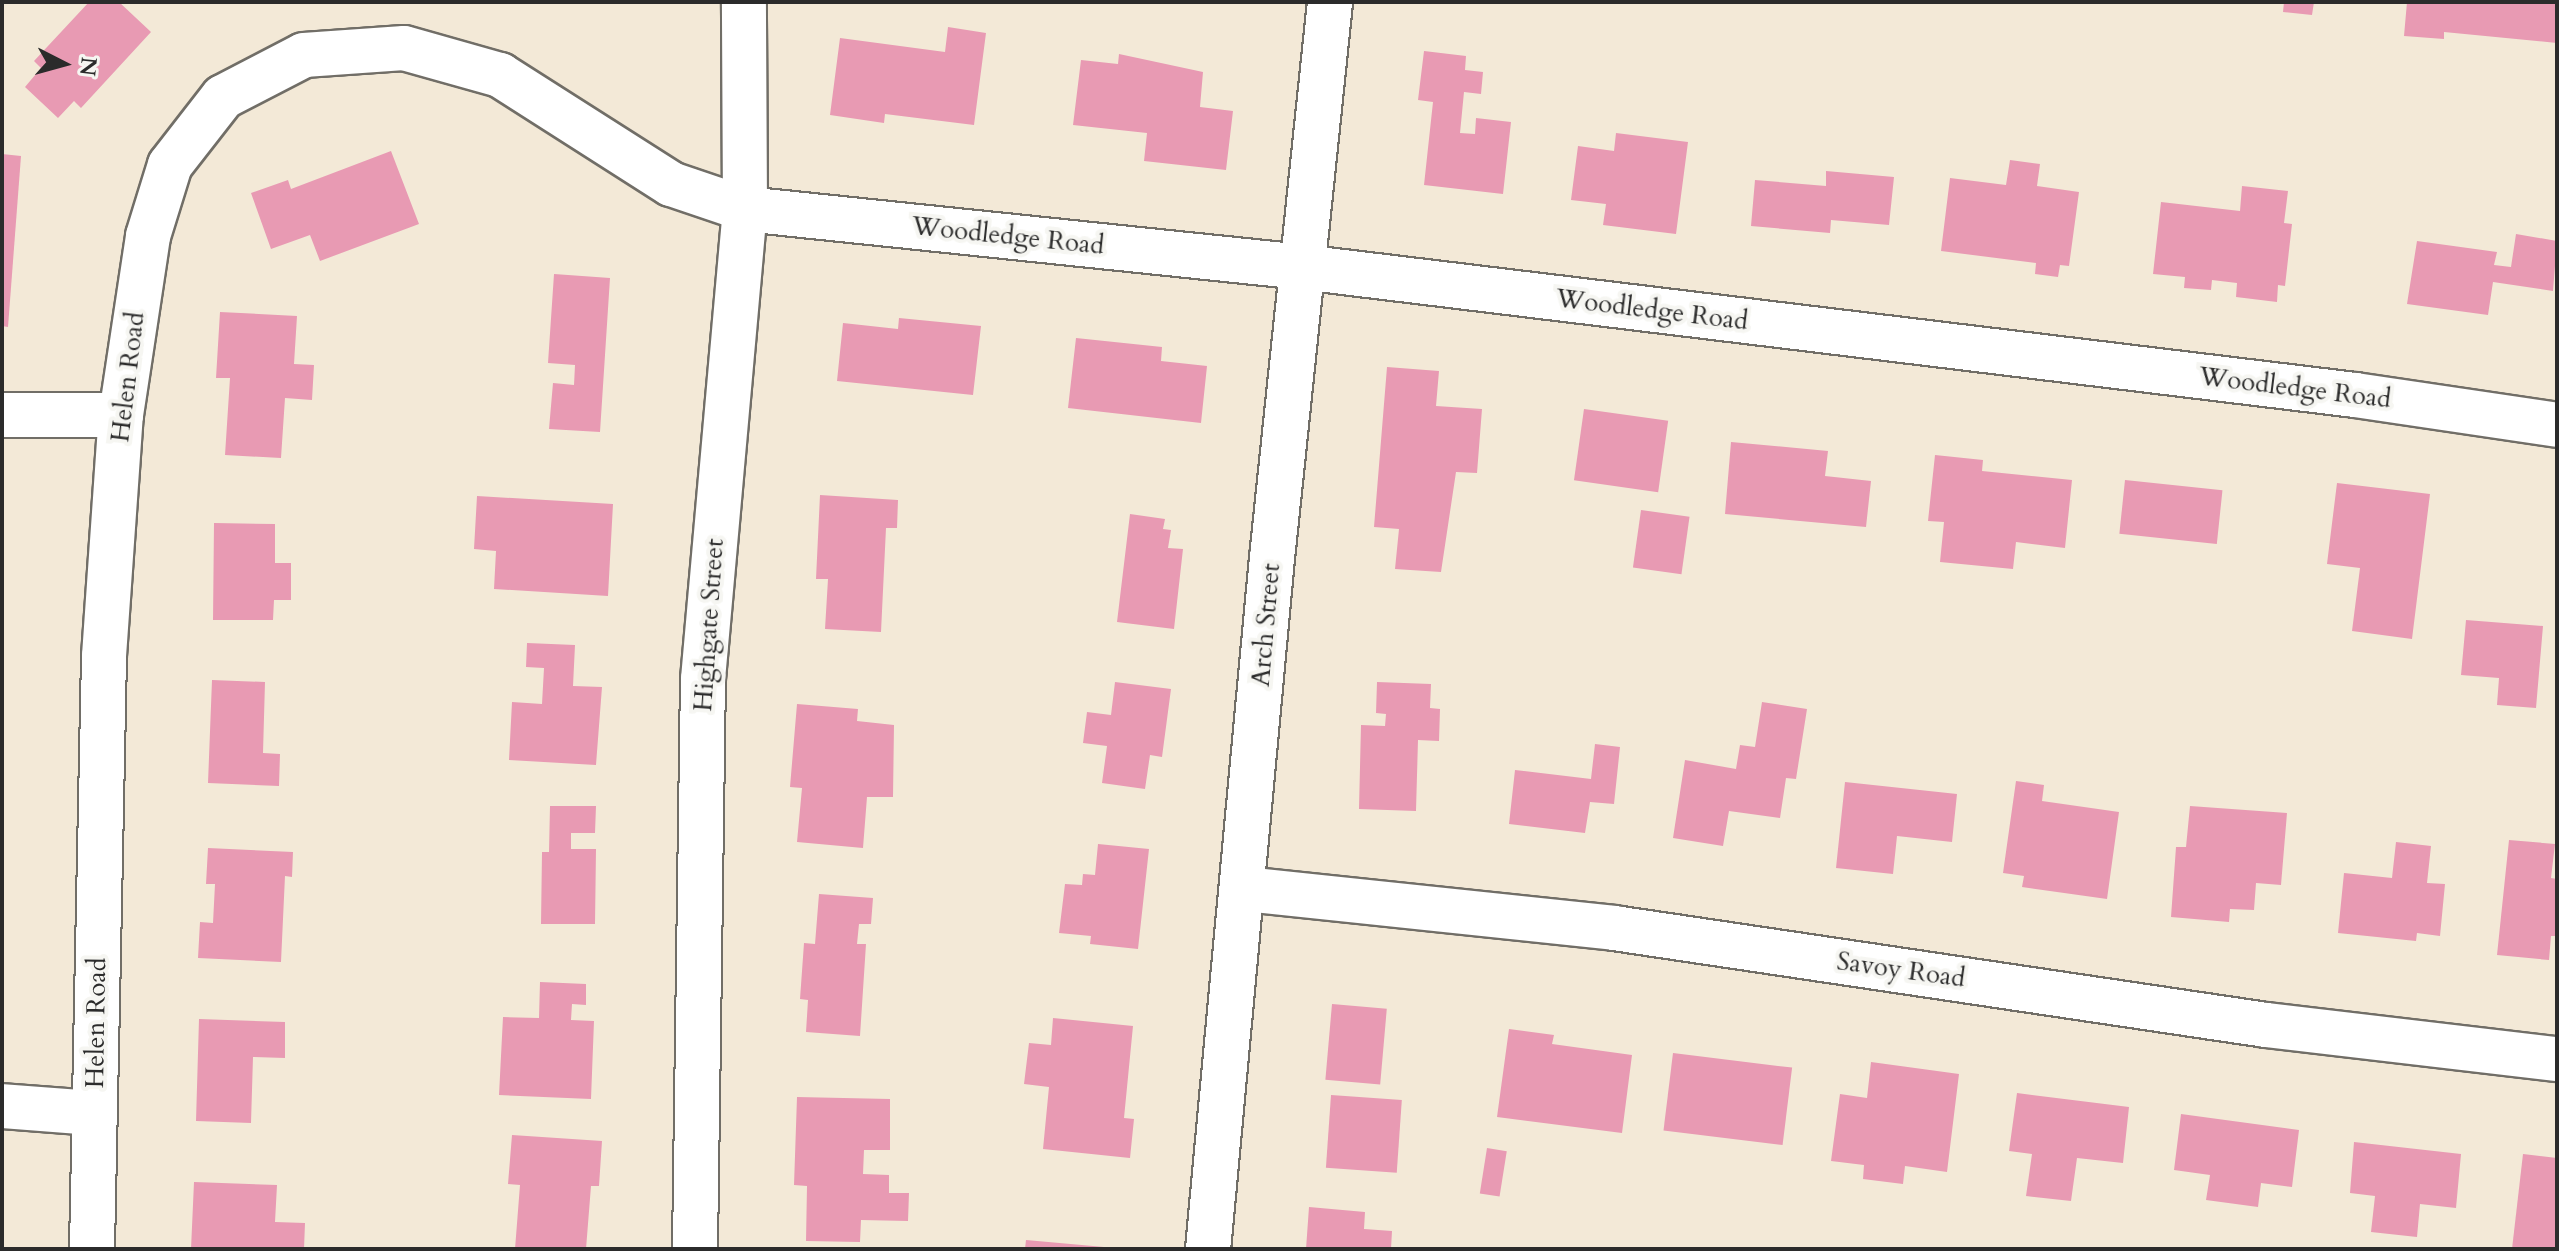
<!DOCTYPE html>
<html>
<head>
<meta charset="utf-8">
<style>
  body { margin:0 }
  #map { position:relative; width:2559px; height:1251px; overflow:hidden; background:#f3e9d7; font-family:Cardo,serif }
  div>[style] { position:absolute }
  .building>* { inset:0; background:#e89ab3; transform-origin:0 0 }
  .roads { filter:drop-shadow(2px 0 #716e67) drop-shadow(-2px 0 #716e67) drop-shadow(0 2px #716e67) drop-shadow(0 -2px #716e67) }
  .minor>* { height:44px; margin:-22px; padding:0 22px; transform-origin:22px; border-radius:22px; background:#fff }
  span { translate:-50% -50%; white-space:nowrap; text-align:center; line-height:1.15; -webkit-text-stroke:8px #f6f6f2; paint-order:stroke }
  .street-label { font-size:26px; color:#2b2b2b }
  .frame { position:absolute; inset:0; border:4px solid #2b2b2b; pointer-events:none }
  .north { position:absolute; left:24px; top:24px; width:80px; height:80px; -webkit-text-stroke:6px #f6f6f2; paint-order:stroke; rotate:96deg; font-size:22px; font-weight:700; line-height:32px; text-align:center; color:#2b2b2b }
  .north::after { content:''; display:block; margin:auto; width:28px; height:36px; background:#2b2b2b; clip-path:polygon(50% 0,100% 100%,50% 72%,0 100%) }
</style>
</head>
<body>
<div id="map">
  <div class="building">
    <i style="clip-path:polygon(89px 2px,119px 2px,151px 32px,81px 108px,74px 101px,58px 118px,25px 87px,41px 68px,34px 61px)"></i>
    <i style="clip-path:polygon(2284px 2px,2314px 2px,2312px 15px,2283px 12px)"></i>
    <i style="clip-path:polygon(2407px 2px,2555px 2px,2557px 43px,2444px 32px,2444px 39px,2404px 36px)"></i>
    <i style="clip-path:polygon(948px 27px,986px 33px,974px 125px,885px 114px,884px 123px,830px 115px,840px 38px,945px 52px)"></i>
    <i style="clip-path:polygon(1424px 51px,1466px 56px,1465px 70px,1483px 72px,1481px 94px,1464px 92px,1460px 133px,1475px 134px,1476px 118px,1511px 122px,1503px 194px,1424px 185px,1433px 102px,1418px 100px)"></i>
    <i style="clip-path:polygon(1119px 54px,1203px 72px,1200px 107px,1233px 111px,1226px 170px,1144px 161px,1147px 133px,1073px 125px,1081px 60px,1118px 64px)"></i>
    <i style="clip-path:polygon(1616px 133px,1688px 142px,1676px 234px,1603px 225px,1606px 204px,1571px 200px,1578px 146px,1614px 151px)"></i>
    <i style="clip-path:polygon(391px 151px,419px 224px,320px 261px,310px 235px,271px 249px,251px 193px,288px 180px,291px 189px)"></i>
    <i style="clip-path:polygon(2px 154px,21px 156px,8px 327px,2px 326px)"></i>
    <i style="clip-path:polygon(2010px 160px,2040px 164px,2037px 186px,2079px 192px,2069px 266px,2060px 265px,2058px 277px,2035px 274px,2036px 263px,1941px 251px,1950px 178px,2006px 185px)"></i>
    <i style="clip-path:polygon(1826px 171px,1894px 177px,1889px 225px,1831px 220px,1830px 233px,1751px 226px,1755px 180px,1826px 186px)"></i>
    <i style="clip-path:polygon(2242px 186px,2288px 191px,2284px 223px,2292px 224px,2285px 286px,2278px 285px,2277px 302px,2236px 297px,2237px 283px,2212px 280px,2211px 290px,2184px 288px,2185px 277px,2153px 274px,2161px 202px,2240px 211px)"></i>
    <i style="clip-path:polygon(2516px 234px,2557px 241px,2553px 291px,2493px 282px,2488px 315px,2407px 304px,2417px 241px,2497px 252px,2494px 265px,2511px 267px)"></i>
    <i style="clip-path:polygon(554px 274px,610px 278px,600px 432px,549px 429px,553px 383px,574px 385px,575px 365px,548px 363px)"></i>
    <i style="clip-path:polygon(220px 312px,297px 316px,294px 364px,314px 365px,312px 400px,285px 398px,281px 458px,225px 455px,230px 378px,216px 378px)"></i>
    <i style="clip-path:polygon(899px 318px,981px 326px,973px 395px,837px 381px,843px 323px,898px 329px)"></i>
    <i style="clip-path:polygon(1076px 338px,1162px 347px,1161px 361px,1207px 366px,1201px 423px,1068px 408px)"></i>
    <i style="clip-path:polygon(1387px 367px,1439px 371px,1436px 406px,1482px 409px,1477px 473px,1456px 472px,1441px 572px,1395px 569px,1399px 529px,1374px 527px)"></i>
    <i style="left:1584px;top:409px;width:85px;height:72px;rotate:8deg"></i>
    <i style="clip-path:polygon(1731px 442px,1828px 451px,1825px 476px,1871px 481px,1866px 527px,1725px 514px)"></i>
    <i style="clip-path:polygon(1935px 455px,1983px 460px,1982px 471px,2072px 480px,2065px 548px,2016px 542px,2013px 569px,1940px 562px,1944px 522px,1928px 521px)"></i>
    <i style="left:2125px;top:480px;width:98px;height:54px;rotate:6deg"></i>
    <i style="clip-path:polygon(2337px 483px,2430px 494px,2412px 639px,2352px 631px,2360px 568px,2327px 564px)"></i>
    <i style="clip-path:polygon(820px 495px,898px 500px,897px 528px,886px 528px,881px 632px,825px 629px,828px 579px,816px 579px)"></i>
    <i style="clip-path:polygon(477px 496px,613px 504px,608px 596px,494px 589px,496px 551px,474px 549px)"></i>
    <i style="left:1641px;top:510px;width:49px;height:58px;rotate:8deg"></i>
    <i style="clip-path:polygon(1130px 514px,1165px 519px,1163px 529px,1171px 530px,1168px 548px,1183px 549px,1174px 629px,1117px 622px)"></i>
    <i style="clip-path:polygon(214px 523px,275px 524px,275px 563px,291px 563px,291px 600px,274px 600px,273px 620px,213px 620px)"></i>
    <i style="clip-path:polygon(2466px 620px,2543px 626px,2536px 708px,2497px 705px,2499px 678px,2461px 675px)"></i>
    <i style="clip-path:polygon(527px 643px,575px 645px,573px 686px,602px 687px,596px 765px,509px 760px,512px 702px,542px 704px,544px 668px,526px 667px)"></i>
    <i style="clip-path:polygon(212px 680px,265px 682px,263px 753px,280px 754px,279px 786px,208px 783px)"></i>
    <i style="clip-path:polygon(1115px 682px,1171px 689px,1162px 757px,1150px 755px,1145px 789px,1102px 783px,1107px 746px,1083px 743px,1087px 712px,1111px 715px)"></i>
    <i style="clip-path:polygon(1377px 682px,1431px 684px,1430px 708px,1440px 709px,1439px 741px,1418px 740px,1416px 811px,1359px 809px,1361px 725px,1385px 726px,1386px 714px,1376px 713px)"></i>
    <i style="clip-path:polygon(1762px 702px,1807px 709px,1796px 779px,1786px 778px,1780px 818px,1729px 811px,1723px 846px,1673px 838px,1685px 760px,1736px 769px,1740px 745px,1755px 747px)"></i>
    <i style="clip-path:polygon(797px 704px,858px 709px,857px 721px,894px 725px,893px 797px,867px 797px,863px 848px,797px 842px,802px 788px,790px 787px)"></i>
    <i style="clip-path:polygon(1595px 744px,1620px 747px,1614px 804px,1590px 802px,1585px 833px,1509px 824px,1515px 770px,1591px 779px)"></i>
    <i style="clip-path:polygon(2016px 781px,2044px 785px,2042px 801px,2119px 812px,2107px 899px,2022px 887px,2024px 876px,2003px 873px)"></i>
    <i style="clip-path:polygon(1845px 782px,1957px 794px,1952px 842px,1897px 836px,1893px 874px,1836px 868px)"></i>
    <i style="clip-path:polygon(550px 806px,596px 806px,595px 833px,571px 833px,571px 849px,596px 849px,595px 924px,541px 924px,542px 852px,549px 852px)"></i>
    <i style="clip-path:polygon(2190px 806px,2287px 813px,2281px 885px,2256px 883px,2254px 910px,2230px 909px,2229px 922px,2171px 917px,2176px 847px,2186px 847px)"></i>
    <i style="clip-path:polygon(2509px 840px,2555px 844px,2551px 878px,2557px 879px,2557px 936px,2551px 936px,2549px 960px,2497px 955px)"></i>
    <i style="clip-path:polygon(2396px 842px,2431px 846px,2427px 883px,2445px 884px,2440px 936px,2417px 933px,2416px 941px,2338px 933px,2344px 873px,2392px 878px)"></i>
    <i style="clip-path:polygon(1098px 844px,1149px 849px,1138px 949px,1090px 944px,1091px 936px,1059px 933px,1065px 884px,1082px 885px,1083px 874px,1095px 875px)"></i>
    <i style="clip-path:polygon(208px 848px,293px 852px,292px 877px,285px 876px,281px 962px,198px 958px,200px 922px,213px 923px,215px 884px,206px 884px)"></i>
    <i style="clip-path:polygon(819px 894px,873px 898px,871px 924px,859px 924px,857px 944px,866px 944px,860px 1036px,806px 1032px,808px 1000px,800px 999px,804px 943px,815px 944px)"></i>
    <i style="clip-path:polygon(540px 982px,586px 984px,586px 1005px,572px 1004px,571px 1020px,594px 1021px,591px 1099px,499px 1095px,503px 1017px,539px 1018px)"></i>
    <i style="left:1332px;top:1004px;width:55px;height:76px;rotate:5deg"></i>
    <i style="clip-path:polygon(1053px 1018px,1133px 1026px,1124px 1118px,1134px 1119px,1130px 1158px,1043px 1149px,1049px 1087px,1024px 1084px,1029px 1043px,1051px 1045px)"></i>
    <i style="clip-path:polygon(199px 1019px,285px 1022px,285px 1058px,253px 1057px,251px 1123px,196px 1121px)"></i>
    <i style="clip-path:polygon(1509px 1029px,1554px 1035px,1552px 1044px,1632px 1055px,1622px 1133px,1497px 1117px)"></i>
    <i style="left:1673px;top:1053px;width:120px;height:78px;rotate:7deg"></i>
    <i style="clip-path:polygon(1871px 1062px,1959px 1074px,1947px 1172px,1905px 1166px,1903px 1184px,1863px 1179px,1864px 1165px,1831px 1161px,1840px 1094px,1867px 1098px)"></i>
    <i style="clip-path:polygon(2017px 1093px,2129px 1107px,2123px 1163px,2077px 1158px,2071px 1201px,2026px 1196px,2032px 1154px,2009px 1151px)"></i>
    <i style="left:1331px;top:1095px;width:71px;height:73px;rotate:4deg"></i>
    <i style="clip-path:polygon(797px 1097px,890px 1099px,890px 1150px,864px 1150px,863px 1174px,889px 1175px,889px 1193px,909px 1193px,908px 1221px,861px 1220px,860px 1242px,806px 1241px,807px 1186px,794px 1185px)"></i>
    <i style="clip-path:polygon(2181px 1114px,2299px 1130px,2292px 1187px,2261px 1183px,2258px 1207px,2206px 1200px,2210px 1175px,2174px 1170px)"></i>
    <i style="clip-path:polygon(512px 1135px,602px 1141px,599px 1186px,591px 1186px,586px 1249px,515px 1249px,520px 1185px,508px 1184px)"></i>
    <i style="clip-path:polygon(2354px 1142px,2461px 1154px,2456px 1208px,2420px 1204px,2417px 1237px,2371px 1232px,2375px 1196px,2350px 1193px)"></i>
    <i style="left:1487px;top:1148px;width:20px;height:46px;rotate:9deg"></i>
    <i style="clip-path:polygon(2523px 1154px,2557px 1158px,2557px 1249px,2512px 1249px)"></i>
    <i style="clip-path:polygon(194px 1182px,277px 1185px,275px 1222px,305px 1223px,304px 1249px,191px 1249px)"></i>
    <i style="clip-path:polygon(1309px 1207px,1365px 1212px,1364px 1229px,1392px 1231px,1391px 1249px,1306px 1249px)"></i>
    <i style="clip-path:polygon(1026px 1240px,1104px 1247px,1104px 1249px,1025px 1249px)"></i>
  </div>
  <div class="roads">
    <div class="minor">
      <i style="left:2px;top:415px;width:119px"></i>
      <i style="left:1244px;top:889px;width:372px;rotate:6deg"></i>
      <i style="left:1614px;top:928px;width:659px;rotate:8.46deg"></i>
      <i style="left:2266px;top:1025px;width:293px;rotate:6.7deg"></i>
      <i style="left:2px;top:1106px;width:92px;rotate:4.4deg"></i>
      <i style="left:92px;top:1249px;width:593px;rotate:-88.84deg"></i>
      <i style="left:104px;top:656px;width:242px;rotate:-86deg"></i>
      <i style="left:121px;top:415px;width:181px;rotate:-81.4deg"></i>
      <i style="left:148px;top:236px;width:74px;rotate:-72.8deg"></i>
      <i style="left:170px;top:165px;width:86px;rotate:-52.1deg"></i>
      <i style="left:223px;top:97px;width:91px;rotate:-27.4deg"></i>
      <i style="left:304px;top:55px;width:100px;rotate:-4deg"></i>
      <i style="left:404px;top:48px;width:100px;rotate:15.7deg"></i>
      <i style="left:500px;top:75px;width:203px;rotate:32.5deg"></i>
      <i style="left:671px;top:184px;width:78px;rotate:18.7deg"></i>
      <i style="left:745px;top:209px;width:560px;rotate:5.94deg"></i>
      <i style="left:1302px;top:267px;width:1061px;rotate:6.93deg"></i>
      <i style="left:2355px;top:395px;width:204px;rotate:8.4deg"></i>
      <i style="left:695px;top:1249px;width:570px;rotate:-89.2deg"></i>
      <i style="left:703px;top:679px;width:472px;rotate:-84.9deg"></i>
      <i style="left:745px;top:209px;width:207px;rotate:-90.3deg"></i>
      <i style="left:1208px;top:1249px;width:694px;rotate:-84.71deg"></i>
      <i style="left:1272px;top:558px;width:559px;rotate:-84.04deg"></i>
    </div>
  </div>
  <div class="street-label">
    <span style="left:1008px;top:236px;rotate:6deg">Woodledge Road</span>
    <span style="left:1652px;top:310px;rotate:7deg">Woodledge Road</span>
    <span style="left:128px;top:377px;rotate:-83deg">Helen Road</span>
    <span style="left:2295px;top:388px;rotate:7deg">Woodledge Road</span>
    <span style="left:709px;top:625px;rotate:-86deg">Highgate Street</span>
    <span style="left:1266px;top:625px;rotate:-85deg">Arch Street</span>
    <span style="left:1901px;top:970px;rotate:8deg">Savoy Road</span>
    <span style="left:96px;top:1023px;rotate:-89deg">Helen Road</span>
  </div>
  <div class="frame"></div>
  <div class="north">N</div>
</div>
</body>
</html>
